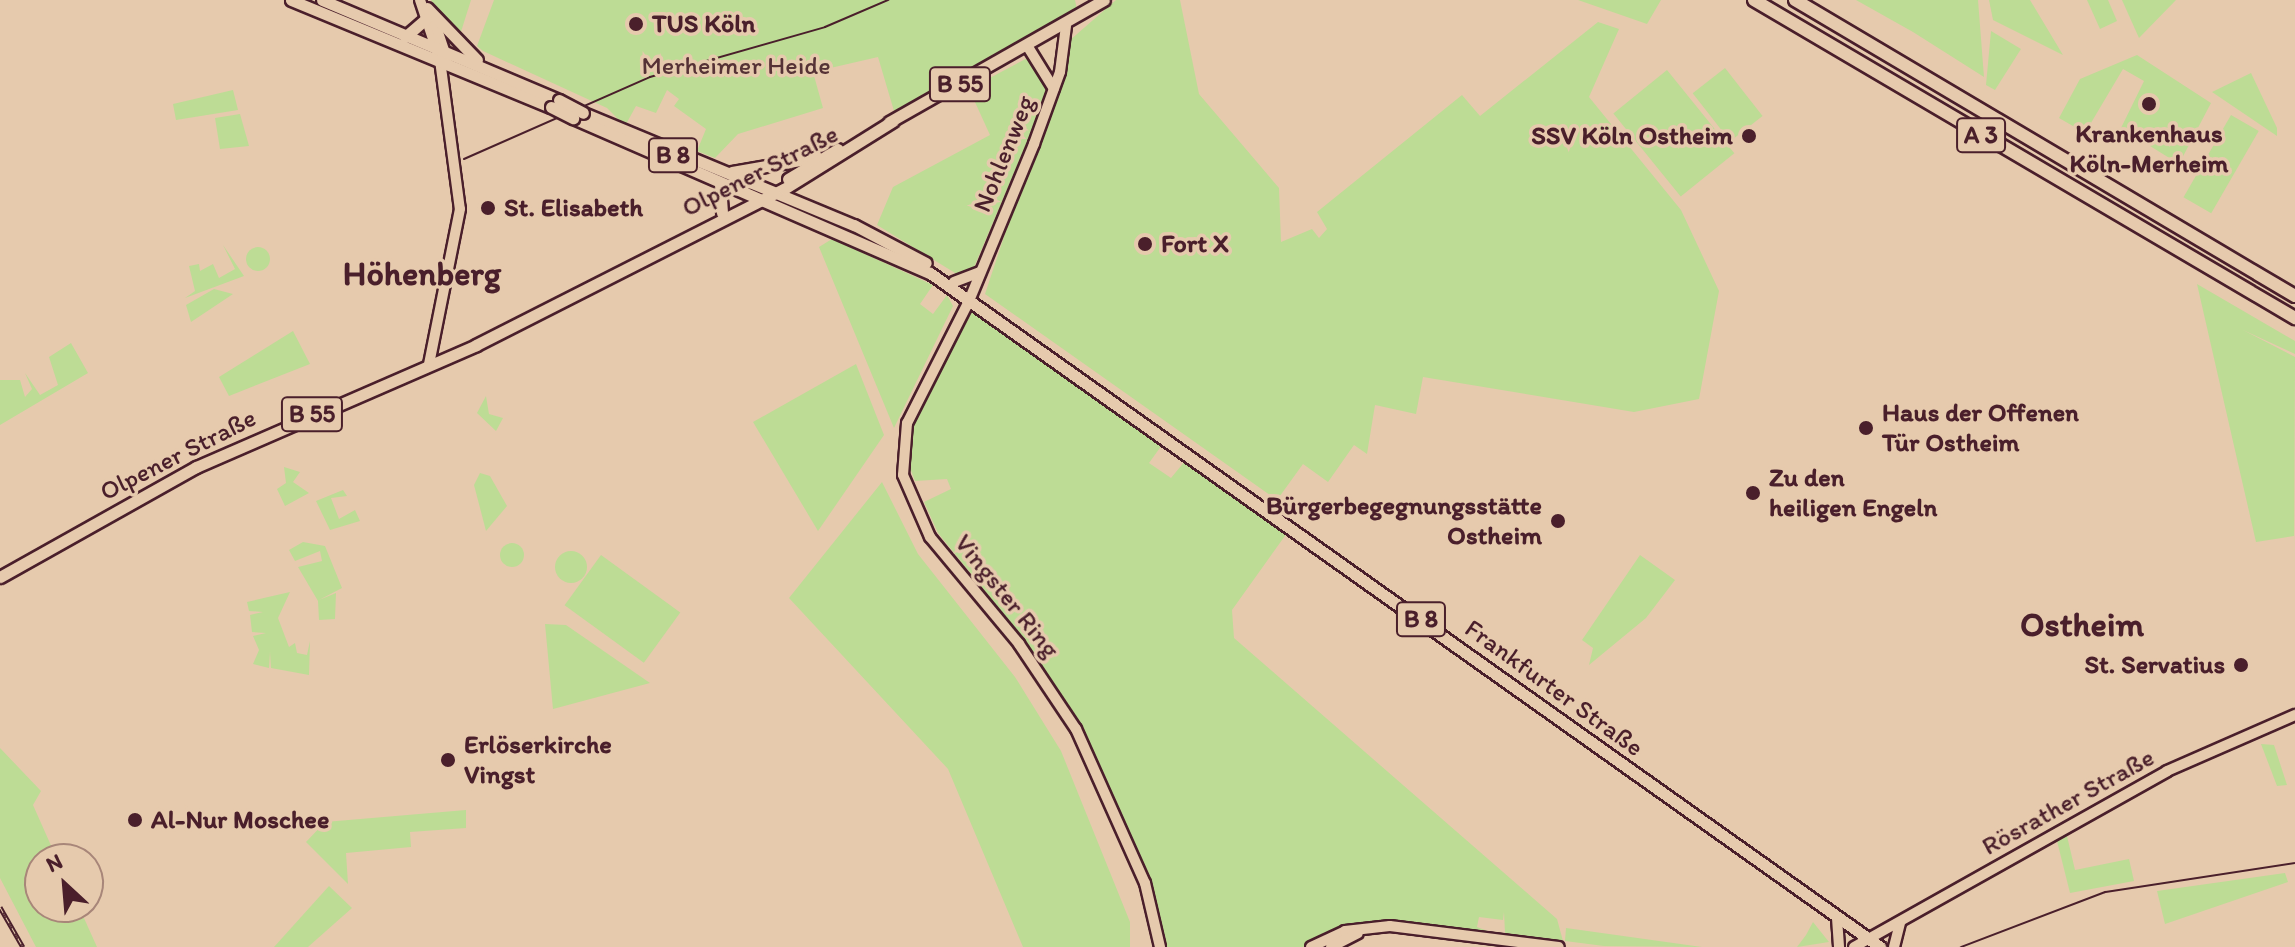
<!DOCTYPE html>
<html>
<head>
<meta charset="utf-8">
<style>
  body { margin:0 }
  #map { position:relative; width:2295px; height:947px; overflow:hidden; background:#e6caad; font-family:Itim,sans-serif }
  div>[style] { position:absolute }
  .green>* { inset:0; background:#bddc95; transform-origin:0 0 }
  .round { border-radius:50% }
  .roads { filter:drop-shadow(2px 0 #4a1f2b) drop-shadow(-2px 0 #4a1f2b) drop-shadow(0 2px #4a1f2b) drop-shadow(0 -2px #4a1f2b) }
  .secondary>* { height:10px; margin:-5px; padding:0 5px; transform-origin:5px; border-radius:5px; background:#e6caad }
  .primary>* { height:11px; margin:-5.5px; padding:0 5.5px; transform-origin:5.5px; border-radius:5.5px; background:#e6caad }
  .highway>* { height:12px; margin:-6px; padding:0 6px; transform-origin:6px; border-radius:6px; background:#e6caad }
  .tram>* { height:2px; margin:-1px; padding:0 1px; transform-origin:1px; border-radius:1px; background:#4a1f2b }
  .rail>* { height:5px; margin-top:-2.5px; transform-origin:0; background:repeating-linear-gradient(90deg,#e6caad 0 6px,#4a1f2b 0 12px); box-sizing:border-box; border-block:2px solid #4a1f2b }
  .bridges { filter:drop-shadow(2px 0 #4a1f2b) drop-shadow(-2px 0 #4a1f2b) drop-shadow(0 2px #4a1f2b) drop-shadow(0 -2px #4a1f2b) }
  .primary-bridge>* { height:11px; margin:-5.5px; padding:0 5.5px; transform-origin:5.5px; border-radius:5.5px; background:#e6caad }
  .dots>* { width:22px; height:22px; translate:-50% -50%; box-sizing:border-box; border:4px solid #e6caad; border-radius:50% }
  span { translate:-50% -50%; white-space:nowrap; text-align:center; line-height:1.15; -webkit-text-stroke:7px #e6caad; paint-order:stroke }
  .shield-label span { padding:2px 6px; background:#e6caad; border:2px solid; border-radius:6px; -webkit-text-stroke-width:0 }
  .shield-label { font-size:24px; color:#4a1f2b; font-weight:700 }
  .poi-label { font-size:26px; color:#4a1f2b; font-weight:700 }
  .left { translate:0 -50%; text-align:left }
  .right { translate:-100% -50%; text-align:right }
  .park-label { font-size:26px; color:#563236 }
  .street-label { font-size:26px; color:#4a1f2b }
  .district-label { font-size:34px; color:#4a1f2b; font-weight:700 }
  .north { position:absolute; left:24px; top:843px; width:80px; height:80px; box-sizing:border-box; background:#e6caad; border:2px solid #a88679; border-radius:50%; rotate:334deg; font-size:22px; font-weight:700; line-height:32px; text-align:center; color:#4a1f2b }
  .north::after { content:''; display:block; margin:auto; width:28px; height:36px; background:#4a1f2b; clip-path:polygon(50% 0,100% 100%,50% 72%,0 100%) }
</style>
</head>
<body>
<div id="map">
  <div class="green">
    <i style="clip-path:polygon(431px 0,471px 0,459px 38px,434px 5px)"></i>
    <i style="clip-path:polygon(494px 0,1075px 0,1077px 10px,894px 111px,878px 57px,813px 72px,823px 108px,738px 134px,715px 158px,697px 151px,706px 129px,674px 106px,679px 99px,667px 90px,656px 113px,636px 106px,625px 126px,607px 108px,483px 51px,477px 46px)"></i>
    <i style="clip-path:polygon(1116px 0,1180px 0,1199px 94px,1279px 188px,1281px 242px,1312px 229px,1319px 238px,1327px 229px,1317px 212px,1462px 95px,1480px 116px,1598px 22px,1619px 29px,1589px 97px,1681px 210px,1719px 291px,1699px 399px,1634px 412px,1423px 377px,1416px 414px,1375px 405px,1367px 454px,1354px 445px,1328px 482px,1303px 464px,1277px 500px,985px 294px,1069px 41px)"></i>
    <i style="clip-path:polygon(1578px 0,1661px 0,1647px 24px)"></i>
    <i style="clip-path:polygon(1856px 0,1978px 0,1984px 77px,1913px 32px)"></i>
    <i style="clip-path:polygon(1989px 0,2030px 0,2063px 55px,1993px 20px)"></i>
    <i style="clip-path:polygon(2087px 0,2108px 0,2117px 21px,2100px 29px)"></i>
    <i style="clip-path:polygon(2122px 0,2176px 0,2139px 38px)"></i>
    <i style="clip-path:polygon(1991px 31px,2021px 49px,1995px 90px,1986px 85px)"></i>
    <i style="clip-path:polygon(2137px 55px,2211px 103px,2179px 164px,2121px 128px,2144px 81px,2123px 69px,2085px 133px,2059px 118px,2080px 79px)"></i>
    <i style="clip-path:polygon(1031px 56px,1048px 92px,972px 272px,960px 276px,877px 225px,893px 187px,990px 135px,969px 89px)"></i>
    <i style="left:1725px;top:68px;width:61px;height:41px;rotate:52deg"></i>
    <i style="left:1667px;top:70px;width:107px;height:69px;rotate:51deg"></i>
    <i style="clip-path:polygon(2251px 73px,2277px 128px,2277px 136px,2212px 92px)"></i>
    <i style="clip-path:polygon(233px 90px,238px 110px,176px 120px,173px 104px)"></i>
    <i style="clip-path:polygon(240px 114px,249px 146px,220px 149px,215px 118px)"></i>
    <i style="left:2231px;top:115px;width:32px;height:95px;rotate:30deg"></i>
    <i style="clip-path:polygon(832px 239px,933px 285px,920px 304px,933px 314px,947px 295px,953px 306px,894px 428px,819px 247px)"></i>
    <i style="clip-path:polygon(223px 245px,244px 276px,185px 298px,195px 291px,189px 266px,199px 264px,200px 271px,213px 264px,219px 278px,235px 269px)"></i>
    <i class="round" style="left:246px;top:247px;width:24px;height:24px"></i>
    <i style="clip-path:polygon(2197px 284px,2295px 341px,2295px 354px,2243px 330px,2295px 357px,2294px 536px,2256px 542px)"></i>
    <i style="clip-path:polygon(214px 289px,233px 294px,191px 322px,186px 305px)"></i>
    <i style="clip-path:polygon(970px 311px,1162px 445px,1149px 463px,1171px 478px,1185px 461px,1287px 533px,1232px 610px,1234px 638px,1557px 919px,1563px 941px,1505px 933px,1504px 912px,1503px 920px,1479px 917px,1477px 927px,1501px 936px,1398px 922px,1347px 927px,1303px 947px,1163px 947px,1152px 889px,1093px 754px,1018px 632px,938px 533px,924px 502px,951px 489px,947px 479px,915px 481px,907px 460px,917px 405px)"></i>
    <i style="clip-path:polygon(293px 331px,310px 364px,229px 396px,219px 377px)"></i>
    <i style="clip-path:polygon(71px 343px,88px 373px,0 425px,0 380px,20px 380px,25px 397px,32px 389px,25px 373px,40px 395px,58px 385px,49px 357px)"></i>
    <i style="clip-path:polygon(856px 364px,884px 435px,818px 531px,753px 422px)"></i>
    <i style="clip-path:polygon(486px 396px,489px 414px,503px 418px,496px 431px,477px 413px)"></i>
    <i style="clip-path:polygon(284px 467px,300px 472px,293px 482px,309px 493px,285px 506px,277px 489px,286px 483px)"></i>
    <i style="clip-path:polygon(480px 473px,490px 476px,507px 506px,486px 531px,474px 485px)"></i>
    <i style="clip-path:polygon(882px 482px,918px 554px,1015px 677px,1061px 751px,1130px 922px,1130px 947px,1023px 947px,948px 769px,789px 598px)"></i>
    <i style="clip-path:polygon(343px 490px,347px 496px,331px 498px,339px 519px,355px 510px,360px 521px,330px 530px,316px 501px)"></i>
    <i style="clip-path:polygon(303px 542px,325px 546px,342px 588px,319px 600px,336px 593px,335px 619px,319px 620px,318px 601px,298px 567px,322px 561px,320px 551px,295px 561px,289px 550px)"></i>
    <i class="round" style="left:500px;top:543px;width:24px;height:24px"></i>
    <i class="round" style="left:555px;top:551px;width:32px;height:32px"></i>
    <i style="left:601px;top:555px;width:98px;height:62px;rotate:36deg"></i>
    <i style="clip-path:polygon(1640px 555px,1675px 580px,1646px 618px,1589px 665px,1593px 648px,1582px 640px)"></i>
    <i style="clip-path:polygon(290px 592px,278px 618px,289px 647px,295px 643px,297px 653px,307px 655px,310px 641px,309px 675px,271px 668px,270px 652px,269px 668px,253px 664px,259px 650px,253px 636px,266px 633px,252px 632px,250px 615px,263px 612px,249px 611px,247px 602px)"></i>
    <i style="clip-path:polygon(545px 624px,566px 625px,650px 683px,553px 709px)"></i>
    <i style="clip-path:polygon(2261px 744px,2274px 745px,2287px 785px,2277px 786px)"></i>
    <i style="clip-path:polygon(0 748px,41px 791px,33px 805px,57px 859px,40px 859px,40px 907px,79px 907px,97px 947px,36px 947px,0 878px)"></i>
    <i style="clip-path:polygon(466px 810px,466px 828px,410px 832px,411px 847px,346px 853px,348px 884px,306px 842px,325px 822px)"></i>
    <i style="clip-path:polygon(2067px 836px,2075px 870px,2129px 859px,2134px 881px,2070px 893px,2057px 841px)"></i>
    <i style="clip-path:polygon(2285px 873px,2288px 882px,2165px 924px,2157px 891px)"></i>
    <i style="clip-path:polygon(329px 886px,352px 908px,308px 947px,274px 947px)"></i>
    <i style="clip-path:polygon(1813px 922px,1829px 942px,1797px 947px,1806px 935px)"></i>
    <i style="clip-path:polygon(1566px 928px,1702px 947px,1604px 946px,1565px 941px)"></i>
  </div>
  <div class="roads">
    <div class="secondary">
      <i style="left:420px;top:0;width:63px;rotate:71.6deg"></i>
      <i style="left:440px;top:60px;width:150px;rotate:82.4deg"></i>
      <i style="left:460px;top:209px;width:158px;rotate:101.3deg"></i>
      <i style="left:433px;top:17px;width:44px;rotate:71.6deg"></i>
      <i style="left:1066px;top:26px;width:46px;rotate:97.4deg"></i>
      <i style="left:1060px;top:72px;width:77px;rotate:109.9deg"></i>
      <i style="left:1034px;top:144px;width:172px;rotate:112.5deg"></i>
      <i style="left:968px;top:303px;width:135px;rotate:116.9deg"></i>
      <i style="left:907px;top:423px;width:52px;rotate:94.4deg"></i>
      <i style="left:903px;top:475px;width:68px;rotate:66.5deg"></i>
      <i style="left:930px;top:537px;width:139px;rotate:50.2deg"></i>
      <i style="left:1019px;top:644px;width:102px;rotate:56.2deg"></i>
      <i style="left:1076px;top:729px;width:169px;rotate:65.9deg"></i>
      <i style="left:1145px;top:883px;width:66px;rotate:76.8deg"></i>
      <i style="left:1028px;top:47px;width:49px;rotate:58.2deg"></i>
      <i style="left:954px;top:282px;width:28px;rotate:-21deg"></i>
      <i style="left:1837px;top:918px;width:29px;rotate:86deg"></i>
      <i style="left:1311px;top:947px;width:38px;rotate:-25deg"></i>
      <i style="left:1345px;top:931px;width:45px;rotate:-6.3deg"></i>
      <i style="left:1390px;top:926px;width:170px;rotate:7.1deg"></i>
      <i style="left:1331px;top:947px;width:30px;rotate:-27deg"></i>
      <i style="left:1854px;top:947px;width:359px;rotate:-29.3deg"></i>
      <i style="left:2167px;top:771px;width:140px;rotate:-23.6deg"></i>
      <i style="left:1894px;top:947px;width:25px;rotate:-76deg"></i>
    </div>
    <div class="primary">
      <i style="left:291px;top:0;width:281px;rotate:22.4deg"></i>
      <i style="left:322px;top:0;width:257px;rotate:22.9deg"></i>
      <i style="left:427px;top:8px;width:72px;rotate:46.1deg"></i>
      <i style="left:405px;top:37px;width:28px;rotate:-41deg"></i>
      <i style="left:583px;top:113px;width:293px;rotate:22.5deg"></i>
      <i style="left:854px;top:225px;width:81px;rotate:27.8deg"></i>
      <i style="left:573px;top:118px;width:389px;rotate:23.5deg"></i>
      <i style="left:930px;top:273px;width:1165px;rotate:35.35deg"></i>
      <i style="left:889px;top:122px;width:247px;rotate:-29.6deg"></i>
      <i style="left:732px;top:172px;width:86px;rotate:-10deg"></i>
      <i style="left:788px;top:179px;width:58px;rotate:-31deg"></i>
      <i style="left:720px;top:184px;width:29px;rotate:86deg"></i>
      <i style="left:0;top:577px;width:225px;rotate:-29.3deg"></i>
      <i style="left:196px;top:467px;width:305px;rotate:-23.5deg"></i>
      <i style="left:476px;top:345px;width:345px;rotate:-26.9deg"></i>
      <i style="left:784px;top:189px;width:128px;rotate:-32deg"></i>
    </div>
    <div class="highway">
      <i style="left:1754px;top:0;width:628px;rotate:30.45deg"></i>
      <i style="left:1795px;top:0;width:581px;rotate:30.63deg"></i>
    </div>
  </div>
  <div class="tram">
    <i style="left:464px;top:159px;width:203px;rotate:-23.8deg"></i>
    <i style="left:650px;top:77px;width:182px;rotate:-15.9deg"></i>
    <i style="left:825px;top:27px;width:69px;rotate:-23.2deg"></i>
    <i style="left:1961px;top:947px;width:154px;rotate:-20.9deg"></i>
    <i style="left:2105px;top:892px;width:192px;rotate:-8.7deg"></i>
  </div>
  <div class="rail">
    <i style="left:0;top:907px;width:46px;rotate:60.1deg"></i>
  </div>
  <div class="bridges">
    <div class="primary-bridge">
      <i style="left:559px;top:100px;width:27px;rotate:28deg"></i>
      <i style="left:551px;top:107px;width:25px;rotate:27deg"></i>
    </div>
  </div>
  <div class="dots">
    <i style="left:636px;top:24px;background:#4a1f2b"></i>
    <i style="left:2149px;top:104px;background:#4a1f2b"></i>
    <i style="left:1749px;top:136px;background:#4a1f2b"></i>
    <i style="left:488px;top:208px;background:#4a1f2b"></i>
    <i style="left:1145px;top:244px;background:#4a1f2b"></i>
    <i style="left:1866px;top:428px;background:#4a1f2b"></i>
    <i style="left:1753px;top:493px;background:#4a1f2b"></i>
    <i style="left:1558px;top:521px;background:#4a1f2b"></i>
    <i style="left:2241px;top:665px;background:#4a1f2b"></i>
    <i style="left:448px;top:760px;background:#4a1f2b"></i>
    <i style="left:135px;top:820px;background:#4a1f2b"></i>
  </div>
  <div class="shield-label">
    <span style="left:960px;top:84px">B 55</span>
    <span style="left:1981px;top:135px">A 3</span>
    <span style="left:673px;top:155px">B 8</span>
    <span style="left:312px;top:414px">B 55</span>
    <span style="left:1421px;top:619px">B 8</span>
  </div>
  <div class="poi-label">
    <span class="left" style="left:652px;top:24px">TUS Köln</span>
    <span style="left:2149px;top:149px">Krankenhaus<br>Köln-Merheim</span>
    <span class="right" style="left:1733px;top:136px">SSV Köln Ostheim</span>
    <span class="left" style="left:504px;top:208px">St. Elisabeth</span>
    <span class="left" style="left:1161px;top:244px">Fort X</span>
    <span class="left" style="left:1882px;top:428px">Haus der Offenen<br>Tür Ostheim</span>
    <span class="left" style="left:1769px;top:493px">Zu den<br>heiligen Engeln</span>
    <span class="right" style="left:1542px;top:521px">Bürgerbegegnungsstätte<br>Ostheim</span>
    <span class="right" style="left:2225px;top:665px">St. Servatius</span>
    <span class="left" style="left:464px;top:760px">Erlöserkirche<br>Vingst</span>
    <span class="left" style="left:151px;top:820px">Al-Nur Moschee</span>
  </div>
  <div class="park-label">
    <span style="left:736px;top:66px">Merheimer Heide</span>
  </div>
  <div class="street-label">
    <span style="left:1004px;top:154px;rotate:-68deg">Nohlenweg</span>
    <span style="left:760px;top:171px;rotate:-27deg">Olpener Straße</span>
    <span style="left:178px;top:455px;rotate:-27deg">Olpener Straße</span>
    <span style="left:1007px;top:596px;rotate:51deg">Vingster Ring</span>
    <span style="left:1554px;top:688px;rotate:36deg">Frankfurter Straße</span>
    <span style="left:2068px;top:802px;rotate:-29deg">Rösrather Straße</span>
  </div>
  <div class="district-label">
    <span style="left:422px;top:274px">Höhenberg</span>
    <span style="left:2082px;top:625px">Ostheim</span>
  </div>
  <div class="north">N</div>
</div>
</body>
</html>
